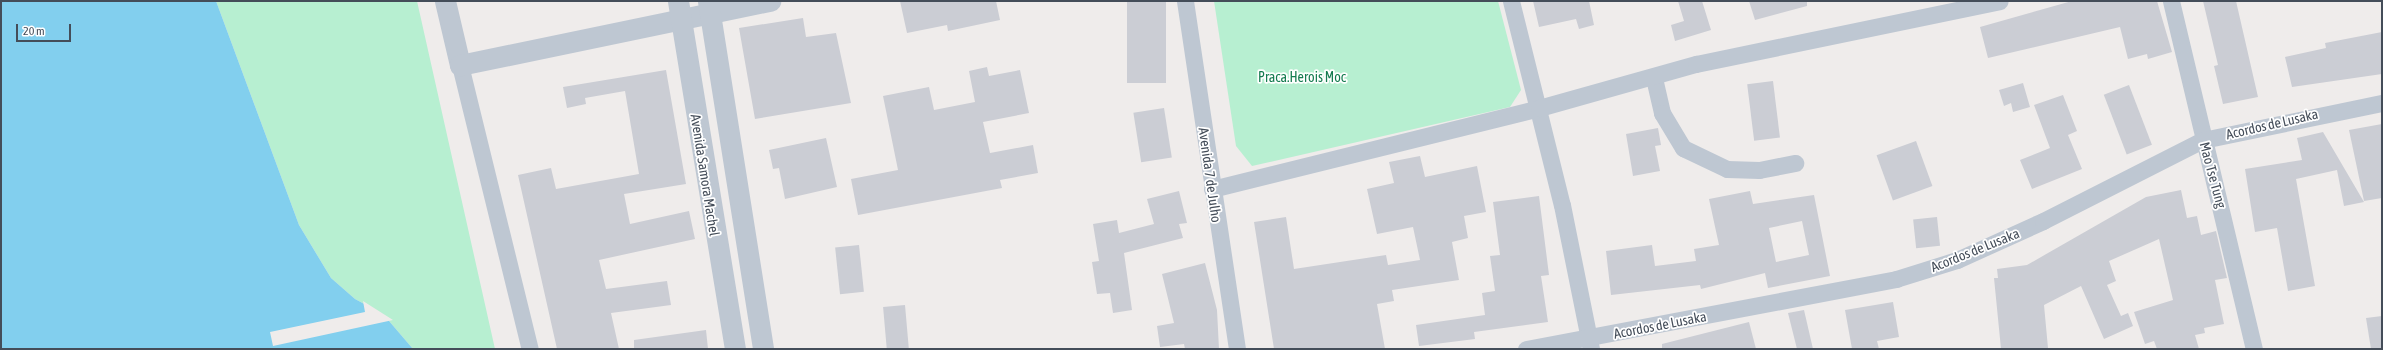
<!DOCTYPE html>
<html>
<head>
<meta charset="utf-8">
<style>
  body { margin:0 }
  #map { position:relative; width:2383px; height:350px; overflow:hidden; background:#efeceb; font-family:"Asap Condensed",sans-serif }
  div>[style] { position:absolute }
  .green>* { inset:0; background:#b7efd1 }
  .water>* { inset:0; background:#82cfee }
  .pier>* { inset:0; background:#efeceb }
  .building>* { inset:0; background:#cbcdd4; transform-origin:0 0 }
  .minor>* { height:17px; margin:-8.5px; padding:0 8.5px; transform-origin:8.5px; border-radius:8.5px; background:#bec7d2 }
  .tertiary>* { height:21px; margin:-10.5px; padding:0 10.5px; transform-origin:10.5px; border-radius:10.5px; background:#bec7d2 }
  span { translate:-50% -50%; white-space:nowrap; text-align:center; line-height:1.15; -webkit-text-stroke:3.5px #fff; paint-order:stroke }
  .park-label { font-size:14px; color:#147b4f }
  .street-label { font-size:14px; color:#444d59 }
  .frame { position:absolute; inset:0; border:2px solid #444d59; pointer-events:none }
  .scale { position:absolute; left:16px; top:24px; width:55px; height:18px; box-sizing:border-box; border:2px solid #444d59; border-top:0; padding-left:5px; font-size:12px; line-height:14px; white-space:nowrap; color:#444d59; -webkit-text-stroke:3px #fff; paint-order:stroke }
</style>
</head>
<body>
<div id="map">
  <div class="green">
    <i style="clip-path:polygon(216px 1px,417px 1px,495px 349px,413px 349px,383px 314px,355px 299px,331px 278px,299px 225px)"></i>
    <i style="clip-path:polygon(1214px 1px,1498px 1px,1521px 90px,1510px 107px,1252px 166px,1236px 146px)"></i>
  </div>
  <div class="water">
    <i style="clip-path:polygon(1px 1px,216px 1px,299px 225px,331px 278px,355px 299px,383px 314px,413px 349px,1px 349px)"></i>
  </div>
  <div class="pier">
    <i style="clip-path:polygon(363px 301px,393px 320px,273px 346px,270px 332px,365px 312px)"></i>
  </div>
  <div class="building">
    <i style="clip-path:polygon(900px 1px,996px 1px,1000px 20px,948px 31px,947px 25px,907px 33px)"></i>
    <i style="left:1127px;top:1px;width:39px;height:82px"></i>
    <i style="clip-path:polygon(1533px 1px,1589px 1px,1594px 25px,1579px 29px,1576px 19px,1539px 27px)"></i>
    <i style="clip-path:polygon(1678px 1px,1702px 1px,1711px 30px,1675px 41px,1671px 25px,1684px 21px)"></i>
    <i style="clip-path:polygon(1749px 1px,1807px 1px,1807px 6px,1755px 20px)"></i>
    <i style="clip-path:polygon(2072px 1px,2157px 1px,2172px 52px,2148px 59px,2147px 54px,2128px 59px,2120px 27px,1988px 58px,1980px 27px)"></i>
    <i style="clip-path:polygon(2203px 1px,2236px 1px,2258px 97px,2223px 104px,2214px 66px,2218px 65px)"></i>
    <i style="clip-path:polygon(803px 18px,806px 37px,836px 33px,851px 103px,755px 119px,739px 28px)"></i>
    <i style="clip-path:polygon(2382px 32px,2382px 74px,2292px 87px,2285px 57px,2326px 48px,2325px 43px)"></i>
    <i style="clip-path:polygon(987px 67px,989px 76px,1020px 70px,1029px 113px,983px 122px,990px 153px,1033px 145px,1038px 173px,1000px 180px,1002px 188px,858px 215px,851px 179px,898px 170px,883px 96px,929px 87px,934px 110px,975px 102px,969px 71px)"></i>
    <i style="clip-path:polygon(666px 70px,686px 184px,624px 194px,630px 224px,689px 211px,695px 239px,599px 260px,606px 289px,667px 281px,671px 305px,611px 313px,619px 349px,557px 349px,518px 175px,551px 168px,556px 189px,639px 174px,625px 91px,585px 98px,586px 104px,567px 108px,563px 87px)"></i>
    <i style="left:1773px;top:81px;width:57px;height:26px;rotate:83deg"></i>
    <i style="clip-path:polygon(2023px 83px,2030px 107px,2013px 112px,2011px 103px,2004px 106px,1999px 90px)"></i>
    <i style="left:2129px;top:85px;width:64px;height:27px;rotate:69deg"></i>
    <i style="clip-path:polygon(2063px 95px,2077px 131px,2068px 135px,2082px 169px,2032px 189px,2020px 160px,2050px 148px,2034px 105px)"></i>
    <i style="left:1164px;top:108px;width:50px;height:31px;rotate:81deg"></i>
    <i style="clip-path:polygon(2382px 124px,2382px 198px,2364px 201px,2349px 130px)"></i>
    <i style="clip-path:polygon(1658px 128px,1661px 145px,1655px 146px,1660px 171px,1633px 176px,1626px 134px)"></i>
    <i style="clip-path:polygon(2323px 132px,2364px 202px,2344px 206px,2337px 170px,2296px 179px,2315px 286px,2288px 291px,2277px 228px,2255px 232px,2245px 169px,2302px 160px,2297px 138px)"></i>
    <i style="clip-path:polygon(826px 138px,837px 187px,785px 199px,779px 168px,773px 169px,769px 150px)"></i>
    <i style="left:1916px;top:141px;width:48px;height:42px;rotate:70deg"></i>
    <i style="clip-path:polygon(1420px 156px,1425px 177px,1477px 166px,1486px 212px,1464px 216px,1468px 238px,1452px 242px,1459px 280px,1392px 290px,1394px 301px,1377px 304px,1385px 349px,1274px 349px,1254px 222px,1286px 217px,1294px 269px,1386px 255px,1388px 265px,1420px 260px,1413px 227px,1377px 234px,1367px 189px,1394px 183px,1389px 162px)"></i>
    <i style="clip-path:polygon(2181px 190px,2187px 218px,2197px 216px,2201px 235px,2216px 231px,2227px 278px,2215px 280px,2224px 324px,2204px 328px,2205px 333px,2195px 335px,2199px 349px,2157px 349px,2154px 341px,2145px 344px,2134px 312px,2173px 300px,2159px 239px,2109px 261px,2116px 281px,2107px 285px,2121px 316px,2128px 313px,2133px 326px,2104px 339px,2081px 286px,2044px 305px,2048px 348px,2001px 349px,1994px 278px,1998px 278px,1997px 269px,2027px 265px,2146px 197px)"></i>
    <i style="clip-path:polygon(1179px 191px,1187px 223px,1179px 224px,1183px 238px,1124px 253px,1132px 310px,1113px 313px,1110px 293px,1097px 294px,1092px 262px,1099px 261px,1093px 224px,1117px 220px,1119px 233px,1154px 224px,1147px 199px)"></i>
    <i style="clip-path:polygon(evenodd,1750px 191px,1753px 204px,1814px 195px,1830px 276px,1768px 288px,1765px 273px,1701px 289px,1700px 285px,1611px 295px,1606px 251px,1652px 245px,1655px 266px,1696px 261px,1694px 249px,1719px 245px,1709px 199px,1750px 191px,1802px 221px,1809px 255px,1776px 262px,1769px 228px,1802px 221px)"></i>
    <i style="clip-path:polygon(1539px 196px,1549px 275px,1541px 276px,1548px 322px,1474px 332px,1475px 339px,1419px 346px,1416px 325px,1485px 315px,1482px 293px,1495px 291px,1490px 256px,1500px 255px,1493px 202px)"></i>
    <i style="left:1937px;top:217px;width:29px;height:24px;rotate:84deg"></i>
    <i style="left:859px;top:245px;width:47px;height:24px;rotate:84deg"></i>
    <i style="clip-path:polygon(1205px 263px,1217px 310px,1219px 349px,1185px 349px,1184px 344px,1160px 347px,1157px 326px,1174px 323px,1162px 274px)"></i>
    <i style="clip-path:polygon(1893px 302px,1899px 337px,1877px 341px,1879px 349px,1852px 349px,1845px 310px)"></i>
    <i style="left:905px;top:305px;width:44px;height:22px;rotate:85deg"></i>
    <i style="clip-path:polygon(1804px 310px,1813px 349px,1797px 349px,1788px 313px)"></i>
    <i style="clip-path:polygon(2382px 316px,2382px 349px,2371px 349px,2366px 318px)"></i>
    <i style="clip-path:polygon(1749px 322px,1756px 349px,1662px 349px,1662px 344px)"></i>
    <i style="clip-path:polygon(706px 330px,708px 349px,634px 349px,634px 340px)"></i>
  </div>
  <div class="minor">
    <i style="left:1185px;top:1px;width:352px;rotate:81.5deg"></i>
    <i style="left:1511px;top:1px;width:210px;rotate:76deg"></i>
    <i style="left:1562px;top:205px;width:147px;rotate:78.6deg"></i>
    <i style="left:2171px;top:1px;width:358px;rotate:76.6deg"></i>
    <i style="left:460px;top:65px;width:292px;rotate:76.2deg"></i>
    <i style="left:1654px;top:78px;width:36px;rotate:77deg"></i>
    <i style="left:1662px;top:113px;width:41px;rotate:59deg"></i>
    <i style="left:1683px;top:148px;width:49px;rotate:25.5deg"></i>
    <i style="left:1727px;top:169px;width:32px;rotate:2deg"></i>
    <i style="left:1759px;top:170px;width:37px;rotate:-11deg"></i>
    <i style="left:1212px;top:189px;width:337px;rotate:-13.9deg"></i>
    <i style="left:1539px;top:108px;width:163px;rotate:-15.7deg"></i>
    <i style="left:1696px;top:64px;width:310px;rotate:-11.7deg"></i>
    <i style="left:1526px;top:349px;width:377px;rotate:-10.7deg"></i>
    <i style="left:1896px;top:279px;width:64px;rotate:-17.3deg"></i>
    <i style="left:1957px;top:260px;width:94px;rotate:-24.4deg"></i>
    <i style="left:2043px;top:221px;width:179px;rotate:-26.9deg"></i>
    <i style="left:2203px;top:140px;width:183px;rotate:-11.7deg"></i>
  </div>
  <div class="tertiary">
    <i style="left:445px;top:1px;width:66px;rotate:76.8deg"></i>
    <i style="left:460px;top:65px;width:317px;rotate:-11.7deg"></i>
    <i style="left:678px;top:1px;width:353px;rotate:80.7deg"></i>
    <i style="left:708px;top:1px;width:352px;rotate:81deg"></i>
  </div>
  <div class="park-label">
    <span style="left:1302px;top:77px">Praca.Herois Moc</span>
  </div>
  <div class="street-label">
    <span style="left:2272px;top:124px;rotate:-13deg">Acordos de Lusaka</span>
    <span style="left:705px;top:175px;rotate:81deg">Avenida Samora Machel</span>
    <span style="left:1210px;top:175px;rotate:82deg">Avenida 7 de Julho</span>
    <span style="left:2213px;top:175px;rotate:75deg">Mao Tse Tung</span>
    <span style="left:1975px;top:250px;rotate:-22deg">Acordos de Lusaka</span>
    <span style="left:1660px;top:325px;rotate:-11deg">Acordos de Lusaka</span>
  </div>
  <div class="frame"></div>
  <div class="scale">20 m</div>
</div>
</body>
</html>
